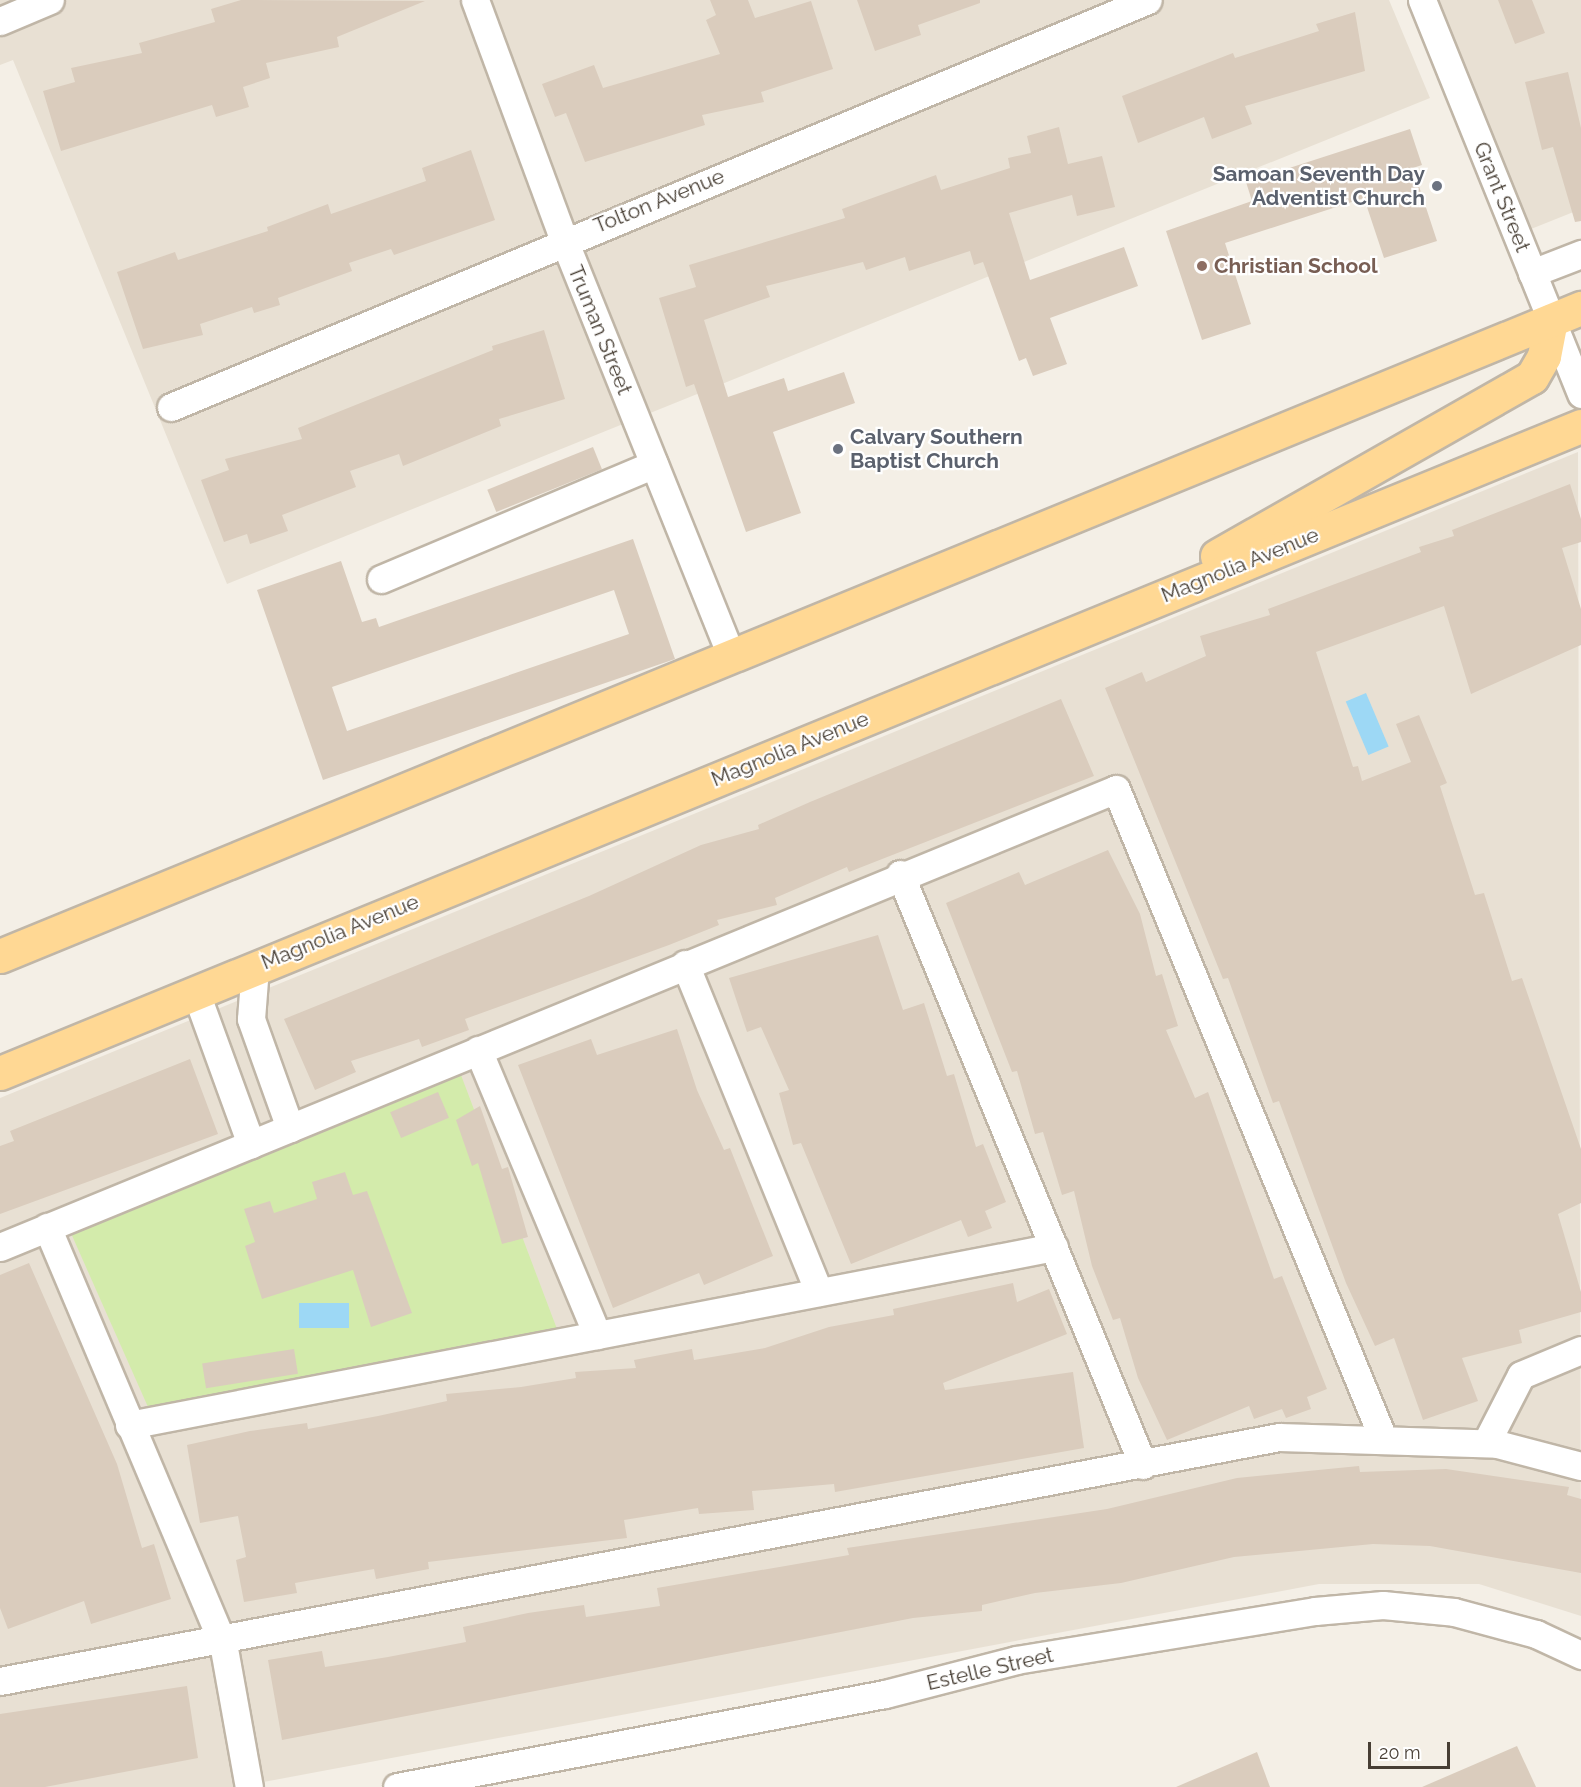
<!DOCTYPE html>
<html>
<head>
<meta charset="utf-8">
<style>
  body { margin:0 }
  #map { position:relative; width:1581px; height:1787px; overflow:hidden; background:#f4efe6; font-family:Raleway,sans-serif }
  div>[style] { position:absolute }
  .residential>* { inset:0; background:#e8e0d3 }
  .green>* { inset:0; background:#d3ebab }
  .water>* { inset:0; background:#9dd8f5; transform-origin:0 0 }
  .building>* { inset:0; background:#daccbd; transform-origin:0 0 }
  .roads { filter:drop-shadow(2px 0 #c0b6a7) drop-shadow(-2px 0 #c0b6a7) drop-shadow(0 2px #c0b6a7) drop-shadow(0 -2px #c0b6a7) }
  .street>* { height:27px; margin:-13.5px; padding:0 13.5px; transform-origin:13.5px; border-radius:13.5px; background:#fff }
  .primary>* { height:33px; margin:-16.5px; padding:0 16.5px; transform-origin:16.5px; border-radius:16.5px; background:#ffd894 }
  .dots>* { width:16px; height:16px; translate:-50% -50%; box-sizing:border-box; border:3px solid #fff; border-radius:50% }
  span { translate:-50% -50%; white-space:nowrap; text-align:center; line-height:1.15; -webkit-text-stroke:4.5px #fff; paint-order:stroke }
  .worship-label { font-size:21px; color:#5b616d; font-weight:700 }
  .right { translate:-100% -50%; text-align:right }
  .left { translate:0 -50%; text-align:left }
  .street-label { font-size:21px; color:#473e34 }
  .education-label { font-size:21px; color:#785e54; font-weight:700 }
  .scale { position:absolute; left:1368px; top:1742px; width:82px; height:27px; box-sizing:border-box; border:3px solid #473e34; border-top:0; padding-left:8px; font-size:18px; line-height:21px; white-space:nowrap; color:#473e34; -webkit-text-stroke:4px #fff; paint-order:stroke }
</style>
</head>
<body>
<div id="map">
  <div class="residential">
    <i style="clip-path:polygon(0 0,1389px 0,1430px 98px,227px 584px,13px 60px,0 65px)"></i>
    <i style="clip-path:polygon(1436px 0,1581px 0,1581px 209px,1531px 229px)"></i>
    <i style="clip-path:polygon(1578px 452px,1581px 1616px,1479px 1584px,1319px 1584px,237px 1787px,0 1787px,0 1098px)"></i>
  </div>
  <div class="green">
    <i style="clip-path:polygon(461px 1075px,557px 1329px,148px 1407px,70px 1231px)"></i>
  </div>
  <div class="water">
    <i style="left:1366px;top:693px;width:58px;height:22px;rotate:67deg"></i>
    <i style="left:349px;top:1303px;width:25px;height:50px;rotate:90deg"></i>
  </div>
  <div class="building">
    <i style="clip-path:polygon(241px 0,425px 1px,337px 37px,339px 47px,266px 63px,270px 78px,243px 87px,249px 107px,216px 117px,212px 105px,61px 151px,43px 91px,75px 82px,71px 68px,142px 53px,139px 43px,215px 22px,211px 9px)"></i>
    <i style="clip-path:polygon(710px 0,748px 0,755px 18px,811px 1px,833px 69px,761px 92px,764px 102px,702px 115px,705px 125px,585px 162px,566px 113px,555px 117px,542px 84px,594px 65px,603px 88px,720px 54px,706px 20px,716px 15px)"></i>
    <i style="clip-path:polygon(857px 0,980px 0,980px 3px,918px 25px,921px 35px,875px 51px)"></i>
    <i style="clip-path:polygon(1498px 0,1532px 0,1545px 33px,1515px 44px)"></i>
    <i style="clip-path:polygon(1355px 12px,1365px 71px,1245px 106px,1252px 124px,1212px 139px,1204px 117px,1138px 143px,1122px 96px,1233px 53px,1235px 58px,1319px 31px,1316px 24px)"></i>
    <i style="clip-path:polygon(1568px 72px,1581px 128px,1581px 221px,1575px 222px,1553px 147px,1542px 150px,1525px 82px)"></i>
    <i style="clip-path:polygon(1059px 127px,1068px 164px,1102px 156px,1115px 207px,1077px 216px,1072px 195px,1009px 213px,1030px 280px,1124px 247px,1138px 286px,1050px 318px,1067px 364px,1033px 376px,1026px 358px,1019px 361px,983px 262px,974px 265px,970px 251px,909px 271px,905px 257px,866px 270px,863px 262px,766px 286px,770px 297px,704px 320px,728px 397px,784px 378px,788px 391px,844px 372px,855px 403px,773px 432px,801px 513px,746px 532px,694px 384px,686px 387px,659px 298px,696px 287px,689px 265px,845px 218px,842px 209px,936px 175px,941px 190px,1010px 168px,1008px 158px,1031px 153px,1027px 136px)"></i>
    <i style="clip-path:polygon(1410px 129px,1422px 165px,1413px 168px,1437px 241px,1384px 258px,1364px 198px,1225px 243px,1251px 324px,1202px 340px,1166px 231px,1252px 201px,1246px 182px)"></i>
    <i style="clip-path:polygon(471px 150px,495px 220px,394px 255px,391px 249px,349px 263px,352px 271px,278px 298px,280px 305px,254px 313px,252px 307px,200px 324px,203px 335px,143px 349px,117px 272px,175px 252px,178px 260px,268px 231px,267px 227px,328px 204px,331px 214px,426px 181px,422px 168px)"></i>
    <i style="clip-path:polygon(544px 330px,565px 399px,499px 419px,501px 426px,403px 466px,399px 454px,350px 471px,356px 487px,282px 515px,288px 531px,250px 544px,247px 534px,224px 542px,201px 480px,229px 470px,225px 459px,302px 439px,298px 428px,493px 350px,492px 346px)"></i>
    <i style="left:593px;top:447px;width:24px;height:114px;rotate:68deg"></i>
    <i style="clip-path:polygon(1570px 484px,1581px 519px,1581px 542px,1562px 548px,1581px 609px,1581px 645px,1471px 694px,1444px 606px,1316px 652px,1353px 767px,1358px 766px,1362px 781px,1411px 762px,1396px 724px,1419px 715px,1447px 783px,1440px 786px,1475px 895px,1484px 893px,1512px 981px,1522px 978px,1581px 1149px,1581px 1203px,1558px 1214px,1581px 1292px,1581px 1312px,1519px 1330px,1522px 1343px,1462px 1358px,1478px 1401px,1423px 1420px,1394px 1338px,1375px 1346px,1346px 1283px,1279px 1101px,1273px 1103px,1228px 978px,1223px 979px,1105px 688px,1142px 672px,1146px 682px,1206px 656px,1200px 636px,1270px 615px,1268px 609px,1421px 552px,1419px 547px,1454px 536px,1452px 530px)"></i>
    <i style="clip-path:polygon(evenodd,633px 539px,675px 659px,323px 780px,257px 590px,341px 561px,362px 622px,376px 618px,379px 627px,633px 539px,614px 590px,629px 634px,347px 731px,332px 687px,614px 590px)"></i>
    <i style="clip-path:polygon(1061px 699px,1094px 776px,849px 872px,847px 867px,775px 898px,777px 905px,717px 920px,719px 925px,669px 945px,465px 1019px,469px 1030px,422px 1047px,419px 1039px,351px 1061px,356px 1072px,315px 1090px,284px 1019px,589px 896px,701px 845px,759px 829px,758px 825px,810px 802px)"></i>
    <i style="clip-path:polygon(1108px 850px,1140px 914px,1156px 976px,1162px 974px,1178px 1026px,1166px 1030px,1195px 1098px,1208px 1092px,1274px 1279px,1282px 1276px,1327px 1389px,1307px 1397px,1311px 1409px,1286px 1418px,1282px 1409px,1254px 1419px,1249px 1406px,1167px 1440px,1138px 1378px,1120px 1318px,1113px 1320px,1092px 1266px,1074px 1191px,1062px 1195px,1043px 1132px,1035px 1134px,1017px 1071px,1012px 1072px,946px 903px,1019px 872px,1025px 885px)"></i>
    <i style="clip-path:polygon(878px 935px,903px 1010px,924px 1003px,947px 1076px,954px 1074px,976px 1147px,983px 1144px,1006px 1202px,985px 1211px,992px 1228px,968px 1237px,961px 1220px,851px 1264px,801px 1143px,793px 1145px,779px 1093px,789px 1090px,761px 1027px,747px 1032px,729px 978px)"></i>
    <i style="clip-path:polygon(677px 1029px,697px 1090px,724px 1150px,730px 1148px,773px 1256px,704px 1285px,699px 1273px,613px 1308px,518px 1065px,591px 1039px,597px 1055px)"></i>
    <i style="clip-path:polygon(190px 1059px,218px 1134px,0 1214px,0 1146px,14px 1141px,10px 1131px)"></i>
    <i style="left:438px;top:1092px;width:28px;height:52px;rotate:67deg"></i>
    <i style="clip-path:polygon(480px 1106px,502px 1169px,508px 1167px,528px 1237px,502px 1244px,478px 1163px,472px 1166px,456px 1120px)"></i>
    <i style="clip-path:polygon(345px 1172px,353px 1195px,367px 1191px,412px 1313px,371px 1327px,353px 1270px,262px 1299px,245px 1246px,255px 1242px,244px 1209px,270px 1201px,274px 1213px,317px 1199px,312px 1182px)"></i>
    <i style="clip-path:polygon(29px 1263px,117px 1464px,142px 1548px,154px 1544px,171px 1599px,91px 1624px,84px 1601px,8px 1629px,0 1608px,0 1275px)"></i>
    <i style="clip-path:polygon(1013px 1283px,1017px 1302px,1049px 1289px,1067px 1334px,943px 1383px,945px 1390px,1073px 1372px,1084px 1448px,835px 1492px,834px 1484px,752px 1491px,754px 1510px,699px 1514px,698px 1508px,624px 1520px,627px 1538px,428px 1562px,429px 1569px,376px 1579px,374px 1569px,295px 1583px,297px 1593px,244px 1602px,236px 1560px,246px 1557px,238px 1516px,200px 1523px,187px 1445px,250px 1431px,307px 1423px,308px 1429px,378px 1416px,447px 1401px,446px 1394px,521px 1387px,576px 1378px,575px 1372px,636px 1368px,634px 1360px,692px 1349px,694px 1360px,765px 1348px,829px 1327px,894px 1315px,893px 1309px)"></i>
    <i style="left:294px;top:1349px;width:25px;height:93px;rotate:81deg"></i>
    <i style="clip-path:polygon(1359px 1466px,1360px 1472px,1446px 1469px,1569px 1487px,1567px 1495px,1581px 1499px,1581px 1573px,1430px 1546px,1373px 1544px,1234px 1557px,1121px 1583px,1035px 1593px,982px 1605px,982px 1611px,913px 1618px,282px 1740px,268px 1660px,322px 1651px,325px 1667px,388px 1657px,466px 1642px,463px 1627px,528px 1613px,584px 1605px,586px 1617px,660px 1606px,657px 1588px,849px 1555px,847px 1548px,1107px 1509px,1237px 1478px)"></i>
    <i style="clip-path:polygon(187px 1686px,198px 1758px,45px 1787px,0 1787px,0 1714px)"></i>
    <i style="clip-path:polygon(1517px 1746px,1536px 1787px,1422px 1787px)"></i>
    <i style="clip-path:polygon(1257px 1752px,1270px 1787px,1176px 1787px)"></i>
  </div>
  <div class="roads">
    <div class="street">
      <i style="left:475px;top:0;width:256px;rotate:69.7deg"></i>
      <i style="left:564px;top:240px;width:450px;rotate:68.1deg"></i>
      <i style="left:1422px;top:0;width:425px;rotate:68deg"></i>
      <i style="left:0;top:21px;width:54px;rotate:-22.8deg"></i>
      <i style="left:1532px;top:273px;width:53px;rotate:-21.2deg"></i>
      <i style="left:171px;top:407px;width:1058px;rotate:-22.62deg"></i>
      <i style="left:381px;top:579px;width:296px;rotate:-22.8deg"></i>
      <i style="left:900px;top:874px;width:639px;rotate:67.65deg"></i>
      <i style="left:685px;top:964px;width:354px;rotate:67.8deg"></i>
      <i style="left:255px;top:967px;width:52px;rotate:94.4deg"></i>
      <i style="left:251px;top:1019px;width:116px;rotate:70.3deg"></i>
      <i style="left:196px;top:993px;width:161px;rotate:70deg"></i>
      <i style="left:478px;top:1050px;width:309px;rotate:67.3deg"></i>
      <i style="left:47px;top:1227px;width:452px;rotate:67.1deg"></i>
      <i style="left:223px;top:1643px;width:146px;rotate:79.8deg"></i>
      <i style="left:0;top:1247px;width:1206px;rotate:-22.31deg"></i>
      <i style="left:1116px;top:789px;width:700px;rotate:67.65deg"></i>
      <i style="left:129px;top:1425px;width:942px;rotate:-10.89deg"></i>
      <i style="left:1486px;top:1443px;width:76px;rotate:-62.8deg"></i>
      <i style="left:1521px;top:1375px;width:65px;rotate:-22.6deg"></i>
      <i style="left:0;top:1681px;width:1302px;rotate:-10.8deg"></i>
      <i style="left:1279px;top:1437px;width:218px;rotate:1.8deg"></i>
      <i style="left:1497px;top:1444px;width:87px;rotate:14.7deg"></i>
      <i style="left:397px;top:1787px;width:497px;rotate:-10.8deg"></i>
      <i style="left:885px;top:1694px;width:135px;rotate:-14.5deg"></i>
      <i style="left:1016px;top:1660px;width:303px;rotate:-9.3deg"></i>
      <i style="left:1315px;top:1611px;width:68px;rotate:-5deg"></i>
      <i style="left:1383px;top:1605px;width:71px;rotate:5.6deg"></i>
      <i style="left:1454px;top:1612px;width:85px;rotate:15deg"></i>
      <i style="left:1536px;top:1634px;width:50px;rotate:25deg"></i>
    </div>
    <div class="primary">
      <i style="left:1217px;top:556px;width:362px;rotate:-29.6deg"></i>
      <i style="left:1532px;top:377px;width:24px;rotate:-60deg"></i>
      <i style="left:1544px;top:356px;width:36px;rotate:-79deg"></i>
      <i style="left:0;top:956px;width:1709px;rotate:-22.29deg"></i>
      <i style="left:0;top:1073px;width:1708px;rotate:-22.26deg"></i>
    </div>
  </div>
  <div class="dots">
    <i style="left:1437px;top:186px;background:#6b7280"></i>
    <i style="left:1202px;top:266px;background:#8d6e63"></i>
    <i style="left:838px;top:449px;background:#6b7280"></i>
  </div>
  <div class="worship-label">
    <span class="right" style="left:1425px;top:186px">Samoan Seventh Day<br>Adventist Church</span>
    <span class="left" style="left:850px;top:449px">Calvary Southern<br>Baptist Church</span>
  </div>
  <div class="street-label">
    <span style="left:1502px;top:197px;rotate:68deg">Grant Street</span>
    <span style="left:659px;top:201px;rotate:-22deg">Tolton Avenue</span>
    <span style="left:600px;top:330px;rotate:68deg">Truman Street</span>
    <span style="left:1240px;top:565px;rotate:-22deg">Magnolia Avenue</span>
    <span style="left:790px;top:749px;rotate:-22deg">Magnolia Avenue</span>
    <span style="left:340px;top:932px;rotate:-22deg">Magnolia Avenue</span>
    <span style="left:990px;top:1669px;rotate:-13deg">Estelle Street</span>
  </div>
  <div class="education-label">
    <span class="left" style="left:1214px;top:266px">Christian School</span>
  </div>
  <div class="scale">20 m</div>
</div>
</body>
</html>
